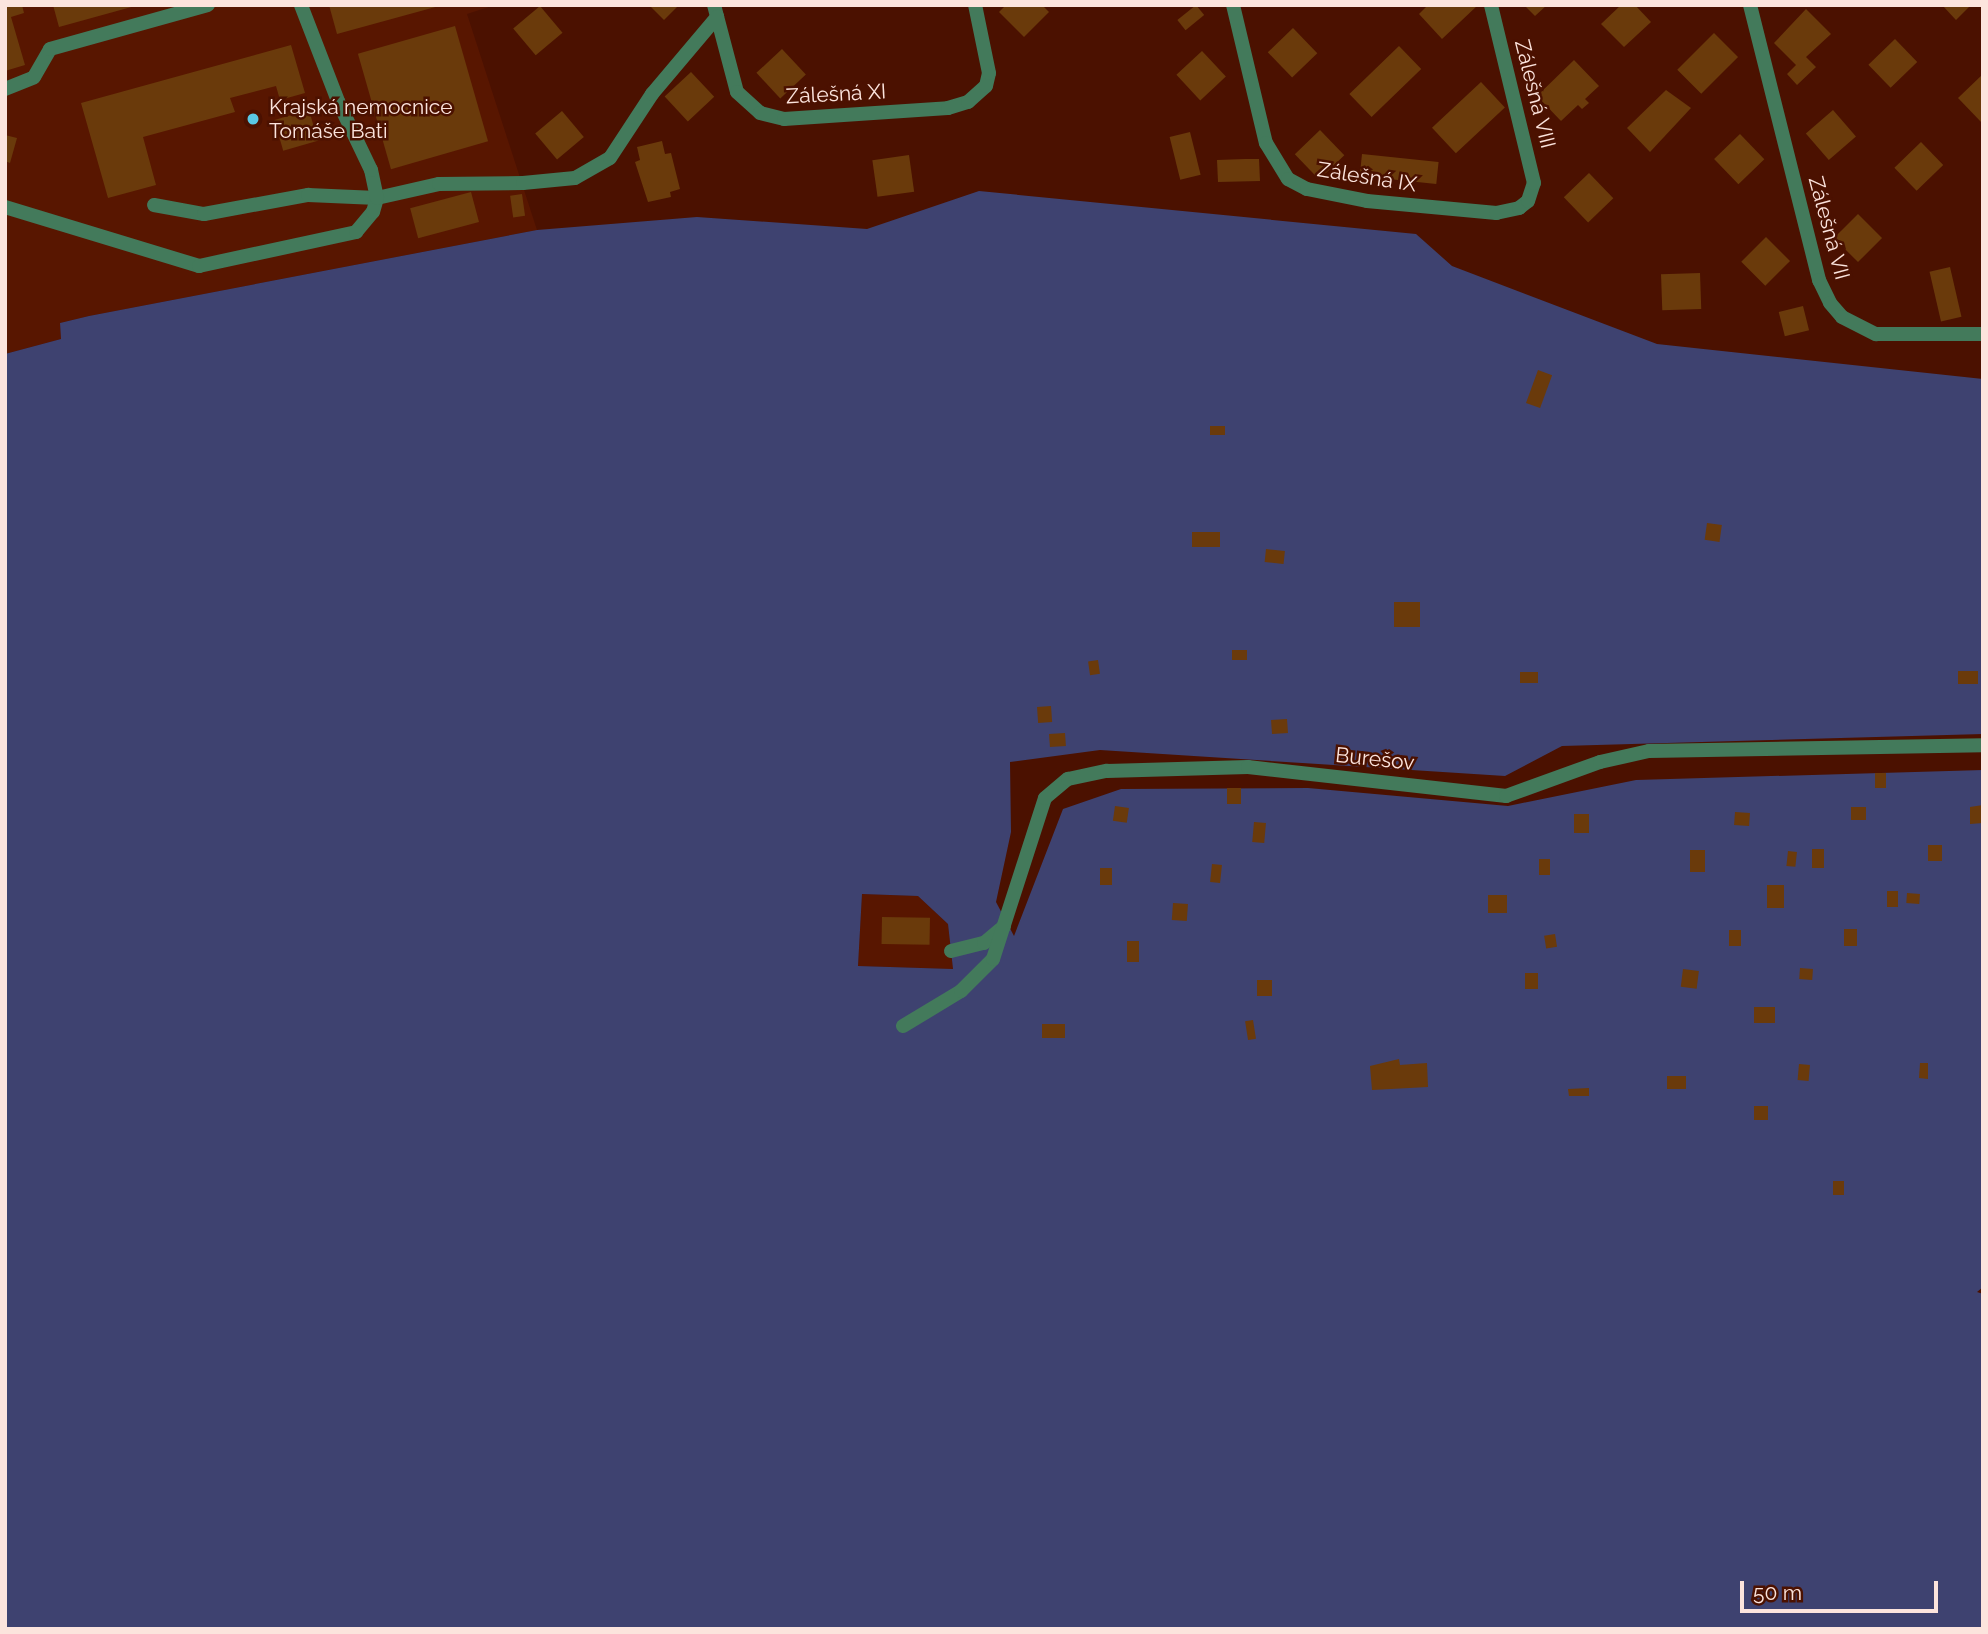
<!DOCTYPE html>
<html>
<head>
<meta charset="utf-8">
<style>
  body { margin:0 }
  #map { position:relative; width:1988px; height:1634px; overflow:hidden; background:#4b1100; font-family:Raleway,sans-serif }
  div>[style] { position:absolute }
  .built>* { inset:0; background:#581600 }
  .green>* { inset:0; background:#3e4270 }
  .building>* { inset:0; background:#6a3a0b; transform-origin:0 0 }
  .service>* { height:14px; margin:-7px; padding:0 7px; transform-origin:7px; border-radius:7px; background:#437a5b }
  .minor>* { height:14px; margin:-7px; padding:0 7px; transform-origin:7px; border-radius:7px; background:#437a5b }
  .dots>* { width:19px; height:19px; translate:-50% -50%; box-sizing:border-box; border:4px solid #4b1100; border-radius:50% }
  span { translate:-50% -50%; white-space:nowrap; text-align:center; line-height:1.15; -webkit-text-stroke:5px #4b1100; paint-order:stroke }
  .street-label { font-size:21px; color:#fce4dd }
  .poi-label { font-size:21px; color:#fce4dd }
  .left { translate:0 -50%; text-align:left }
  .frame { position:absolute; inset:0; border:7px solid #fce4dd; pointer-events:none }
  .scale { position:absolute; left:1740px; top:1581px; width:198px; height:32px; box-sizing:border-box; border:4px solid #fce4dd; border-top:0; padding-left:9px; font-size:21px; line-height:24px; white-space:nowrap; color:#fce4dd; -webkit-text-stroke:5px #4b1100; paint-order:stroke }
</style>
</head>
<body>
<div id="map">
  <div class="built">
    <i style="clip-path:polygon(5px 5px,495px 5px,467px 14px,537px 230px,89px 316px,60px 323px,61px 339px,5px 354px)"></i>
    <i style="clip-path:polygon(862px 894px,918px 896px,948px 924px,953px 969px,858px 966px)"></i>
  </div>
  <div class="green">
    <i style="clip-path:polygon(evenodd,979px 191px,1416px 234px,1452px 266px,1657px 344px,1983px 379px,1983px 734px,1562px 746px,1505px 776px,1100px 750px,1010px 762px,1011px 832px,996px 902px,1014px 936px,1063px 809px,1121px 789px,1308px 788px,1508px 806px,1636px 780px,1983px 770px,1983px 1287px,1977px 1292px,1983px 1294px,1983px 1629px,5px 1629px,5px 354px,61px 339px,60px 323px,89px 316px,537px 230px,697px 217px,867px 229px,979px 191px,862px 894px,918px 896px,948px 924px,953px 969px,858px 966px,862px 894px)"></i>
  </div>
  <div class="building">
    <i style="clip-path:polygon(5px 5px,22px 5px,24px 13px,11px 17px,25px 65px,5px 71px)"></i>
    <i style="clip-path:polygon(53px 5px,135px 5px,135px 6px,59px 27px)"></i>
    <i style="clip-path:polygon(329px 5px,439px 5px,439px 6px,337px 34px)"></i>
    <i style="clip-path:polygon(649px 5px,679px 5px,664px 20px)"></i>
    <i style="clip-path:polygon(1006px 5px,1042px 5px,1049px 12px,1024px 37px,999px 12px)"></i>
    <i style="left:1196px;top:5px;width:13px;height:24px;rotate:51deg"></i>
    <i style="clip-path:polygon(1428px 5px,1478px 5px,1442px 39px,1419px 14px)"></i>
    <i style="clip-path:polygon(1524px 5px,1547px 5px,1535px 16px)"></i>
    <i style="clip-path:polygon(1621px 5px,1635px 5px,1651px 22px,1624px 47px,1601px 24px)"></i>
    <i style="clip-path:polygon(1942px 5px,1971px 5px,1956px 20px)"></i>
    <i style="left:540px;top:6px;width:35px;height:35px;rotate:50deg"></i>
    <i style="clip-path:polygon(1806px 9px,1831px 34px,1806px 57px,1816px 67px,1797px 85px,1787px 74px,1796px 65px,1774px 43px)"></i>
    <i style="left:455px;top:26px;width:120px;height:101px;rotate:74deg"></i>
    <i style="left:1293px;top:28px;width:35px;height:35px;rotate:46deg"></i>
    <i style="left:1714px;top:33px;width:34px;height:52px;rotate:45deg"></i>
    <i style="left:1895px;top:39px;width:32px;height:37px;rotate:46deg"></i>
    <i style="clip-path:polygon(291px 45px,305px 93px,280px 100px,276px 86px,230px 98px,235px 112px,143px 137px,156px 185px,108px 198px,81px 103px)"></i>
    <i style="left:1399px;top:46px;width:32px;height:69px;rotate:46deg"></i>
    <i style="left:782px;top:49px;width:35px;height:35px;rotate:47deg"></i>
    <i style="left:1202px;top:51px;width:35px;height:35px;rotate:47deg"></i>
    <i style="clip-path:polygon(1574px 60px,1599px 86px,1585px 99px,1589px 103px,1582px 109px,1578px 105px,1561px 121px,1537px 96px)"></i>
    <i style="left:691px;top:72px;width:34px;height:36px;rotate:47deg"></i>
    <i style="clip-path:polygon(1983px 74px,1983px 124px,1958px 98px)"></i>
    <i style="left:1481px;top:82px;width:35px;height:67px;rotate:47deg"></i>
    <i style="clip-path:polygon(1666px 90px,1691px 108px,1650px 152px,1627px 128px)"></i>
    <i style="left:309px;top:110px;width:32px;height:36px;rotate:74deg"></i>
    <i style="left:1833px;top:110px;width:35px;height:36px;rotate:49deg"></i>
    <i style="left:562px;top:111px;width:34px;height:35px;rotate:50deg"></i>
    <i style="left:1320px;top:130px;width:35px;height:35px;rotate:46deg"></i>
    <i style="left:1190px;top:132px;width:44px;height:21px;rotate:76deg"></i>
    <i style="left:1740px;top:134px;width:35px;height:36px;rotate:46deg"></i>
    <i style="clip-path:polygon(5px 135px,17px 138px,10px 163px,5px 161px)"></i>
    <i style="clip-path:polygon(662px 141px,665px 154px,671px 153px,680px 189px,670px 192px,671px 197px,648px 202px,635px 162px,640px 160px,637px 147px)"></i>
    <i style="left:1921px;top:142px;width:32px;height:37px;rotate:46deg"></i>
    <i style="left:1362px;top:154px;width:77px;height:22px;rotate:6deg"></i>
    <i style="left:909px;top:155px;width:37px;height:37px;rotate:82deg"></i>
    <i style="clip-path:polygon(1245px 159px,1259px 159px,1260px 181px,1218px 182px,1217px 160px)"></i>
    <i style="left:1589px;top:173px;width:35px;height:35px;rotate:46deg"></i>
    <i style="left:471px;top:192px;width:31px;height:63px;rotate:75deg"></i>
    <i style="left:522px;top:194px;width:22px;height:12px;rotate:82deg"></i>
    <i style="left:1858px;top:214px;width:34px;height:34px;rotate:45deg"></i>
    <i style="left:1766px;top:237px;width:34px;height:35px;rotate:45deg"></i>
    <i style="left:1950px;top:267px;width:51px;height:21px;rotate:77deg"></i>
    <i style="left:1700px;top:273px;width:36px;height:39px;rotate:88deg"></i>
    <i style="left:1803px;top:306px;width:25px;height:25px;rotate:76deg"></i>
    <i style="left:1538px;top:370px;width:15px;height:35px;rotate:20deg"></i>
    <i style="left:1210px;top:426px;width:15px;height:9px"></i>
    <i style="left:1707px;top:523px;width:15px;height:17px;rotate:8deg"></i>
    <i style="left:1220px;top:532px;width:15px;height:28px;rotate:90deg"></i>
    <i style="left:1266px;top:549px;width:19px;height:13px;rotate:6deg"></i>
    <i style="left:1394px;top:602px;width:26px;height:25px"></i>
    <i style="left:1232px;top:650px;width:15px;height:10px"></i>
    <i style="left:1098px;top:660px;width:14px;height:10px;rotate:82deg"></i>
    <i style="left:1958px;top:671px;width:20px;height:13px"></i>
    <i style="left:1520px;top:672px;width:18px;height:11px"></i>
    <i style="left:1051px;top:706px;width:16px;height:14px;rotate:86deg"></i>
    <i style="left:1287px;top:719px;width:14px;height:16px;rotate:86deg"></i>
    <i style="left:1065px;top:733px;width:13px;height:16px;rotate:86deg"></i>
    <i style="left:1875px;top:773px;width:11px;height:15px"></i>
    <i style="left:1227px;top:788px;width:14px;height:16px"></i>
    <i style="clip-path:polygon(1983px 805px,1983px 823px,1970px 824px,1970px 807px)"></i>
    <i style="left:1115px;top:806px;width:14px;height:15px;rotate:8deg"></i>
    <i style="left:1851px;top:807px;width:15px;height:13px"></i>
    <i style="left:1735px;top:812px;width:15px;height:13px;rotate:4deg"></i>
    <i style="left:1589px;top:814px;width:19px;height:15px;rotate:90deg"></i>
    <i style="left:1254px;top:822px;width:12px;height:20px;rotate:5deg"></i>
    <i style="left:1928px;top:845px;width:14px;height:16px"></i>
    <i style="left:1812px;top:849px;width:12px;height:19px"></i>
    <i style="left:1690px;top:850px;width:15px;height:22px"></i>
    <i style="left:1788px;top:851px;width:9px;height:15px;rotate:6deg"></i>
    <i style="left:1539px;top:859px;width:11px;height:16px"></i>
    <i style="left:1212px;top:864px;width:10px;height:18px;rotate:6deg"></i>
    <i style="left:1100px;top:868px;width:12px;height:17px"></i>
    <i style="left:1767px;top:885px;width:17px;height:23px"></i>
    <i style="left:1887px;top:891px;width:11px;height:16px"></i>
    <i style="left:1907px;top:893px;width:13px;height:10px;rotate:4deg"></i>
    <i style="left:1488px;top:895px;width:19px;height:18px"></i>
    <i style="left:1173px;top:903px;width:15px;height:17px;rotate:4deg"></i>
    <i style="left:882px;top:917px;width:48px;height:27px;rotate:1deg"></i>
    <i style="left:1844px;top:929px;width:13px;height:17px"></i>
    <i style="left:1729px;top:930px;width:12px;height:16px"></i>
    <i style="left:1555px;top:934px;width:13px;height:11px;rotate:81deg"></i>
    <i style="left:1127px;top:941px;width:12px;height:21px"></i>
    <i style="left:1800px;top:968px;width:13px;height:11px;rotate:4deg"></i>
    <i style="left:1683px;top:969px;width:16px;height:18px;rotate:7deg"></i>
    <i style="left:1525px;top:973px;width:13px;height:16px"></i>
    <i style="left:1272px;top:980px;width:16px;height:15px;rotate:90deg"></i>
    <i style="left:1754px;top:1007px;width:21px;height:16px"></i>
    <i style="left:1253px;top:1020px;width:19px;height:8px;rotate:81deg"></i>
    <i style="left:1042px;top:1024px;width:23px;height:14px"></i>
    <i style="clip-path:polygon(1399px 1059px,1400px 1065px,1427px 1063px,1428px 1087px,1372px 1090px,1370px 1066px)"></i>
    <i style="clip-path:polygon(1920px 1063px,1928px 1063px,1928px 1079px,1919px 1078px)"></i>
    <i style="left:1799px;top:1064px;width:11px;height:16px;rotate:5deg"></i>
    <i style="left:1667px;top:1076px;width:19px;height:13px"></i>
    <i style="clip-path:polygon(1589px 1088px,1589px 1096px,1569px 1096px,1568px 1089px)"></i>
    <i style="left:1768px;top:1106px;width:14px;height:14px;rotate:90deg"></i>
    <i style="left:1833px;top:1181px;width:11px;height:14px"></i>
  </div>
  <div class="service">
    <i style="left:5px;top:89px;width:31px;rotate:-22deg"></i>
    <i style="left:34px;top:77px;width:32px;rotate:-60deg"></i>
    <i style="left:50px;top:49px;width:164px;rotate:-15.6deg"></i>
    <i style="left:154px;top:205px;width:51px;rotate:10.2deg"></i>
    <i style="left:204px;top:214px;width:106px;rotate:-10.4deg"></i>
    <i style="left:308px;top:195px;width:69px;rotate:2.5deg"></i>
    <i style="left:377px;top:198px;width:64px;rotate:-12.7deg"></i>
    <i style="left:439px;top:184px;width:84px;rotate:-0.7deg"></i>
    <i style="left:5px;top:207px;width:203px;rotate:16.9deg"></i>
    <i style="left:199px;top:266px;width:161px;rotate:-12.2deg"></i>
    <i style="left:356px;top:232px;width:26px;rotate:-50deg"></i>
    <i style="left:373px;top:212px;width:15px;rotate:-74deg"></i>
    <i style="left:377px;top:198px;width:29px;rotate:-102deg"></i>
    <i style="left:371px;top:170px;width:76px;rotate:-115.6deg"></i>
    <i style="left:338px;top:101px;width:103px;rotate:-111.1deg"></i>
    <i style="left:951px;top:951px;width:34px;rotate:-14deg"></i>
    <i style="left:984px;top:943px;width:26px;rotate:-40deg"></i>
  </div>
  <div class="minor">
    <i style="left:714px;top:5px;width:90px;rotate:75.2deg"></i>
    <i style="left:737px;top:92px;width:31px;rotate:42deg"></i>
    <i style="left:760px;top:113px;width:25px;rotate:14deg"></i>
    <i style="left:784px;top:119px;width:164px;rotate:-3.8deg"></i>
    <i style="left:948px;top:108px;width:21px;rotate:-17deg"></i>
    <i style="left:968px;top:102px;width:24px;rotate:-42deg"></i>
    <i style="left:986px;top:86px;width:13px;rotate:-77deg"></i>
    <i style="left:989px;top:73px;width:69px;rotate:-101.6deg"></i>
    <i style="left:1233px;top:5px;width:142px;rotate:76.6deg"></i>
    <i style="left:1266px;top:143px;width:42px;rotate:58.6deg"></i>
    <i style="left:1288px;top:179px;width:21px;rotate:28deg"></i>
    <i style="left:1307px;top:189px;width:61px;rotate:11.3deg"></i>
    <i style="left:1367px;top:201px;width:130px;rotate:5.3deg"></i>
    <i style="left:1496px;top:213px;width:24px;rotate:-12deg"></i>
    <i style="left:1519px;top:208px;width:11px;rotate:-38deg"></i>
    <i style="left:1528px;top:201px;width:19px;rotate:-72deg"></i>
    <i style="left:1534px;top:183px;width:183px;rotate:-103.6deg"></i>
    <i style="left:1750px;top:5px;width:284px;rotate:75.9deg"></i>
    <i style="left:1819px;top:280px;width:25px;rotate:64deg"></i>
    <i style="left:1830px;top:303px;width:18px;rotate:49deg"></i>
    <i style="left:1842px;top:317px;width:38px;rotate:27deg"></i>
    <i style="left:1876px;top:334px;width:107px"></i>
    <i style="left:523px;top:183px;width:52px;rotate:-5.5deg"></i>
    <i style="left:575px;top:178px;width:40px;rotate:-29.7deg"></i>
    <i style="left:610px;top:158px;width:77px;rotate:-56.7deg"></i>
    <i style="left:652px;top:94px;width:101px;rotate:-49.8deg"></i>
    <i style="left:903px;top:1026px;width:68px;rotate:-31.1deg"></i>
    <i style="left:961px;top:991px;width:45px;rotate:-45deg"></i>
    <i style="left:993px;top:959px;width:169px;rotate:-72.1deg"></i>
    <i style="left:1045px;top:798px;width:30px;rotate:-40deg"></i>
    <i style="left:1068px;top:779px;width:40px;rotate:-12deg"></i>
    <i style="left:1107px;top:771px;width:141px;rotate:-1.6deg"></i>
    <i style="left:1248px;top:767px;width:260px;rotate:6.4deg"></i>
    <i style="left:1506px;top:796px;width:100px;rotate:-19.9deg"></i>
    <i style="left:1600px;top:762px;width:50px;rotate:-12.7deg"></i>
    <i style="left:1649px;top:751px;width:334px;rotate:-1deg"></i>
  </div>
  <div class="dots">
    <i style="left:253px;top:119px;background:#5ac8e5"></i>
  </div>
  <div class="street-label">
    <span style="left:836px;top:94px;rotate:-3deg">Zálešná XI</span>
    <span style="left:1535px;top:94px;rotate:76deg">Zálešná VIII</span>
    <span style="left:1367px;top:177px;rotate:9deg">Zálešná IX</span>
    <span style="left:1829px;top:228px;rotate:75deg">Zálešná VII</span>
    <span style="left:1375px;top:759px;rotate:6deg">Burešov</span>
  </div>
  <div class="poi-label">
    <span class="left" style="left:269px;top:119px">Krajská nemocnice<br>Tomáše Bati</span>
  </div>
  <div class="frame"></div>
  <div class="scale">50 m</div>
</div>
</body>
</html>
